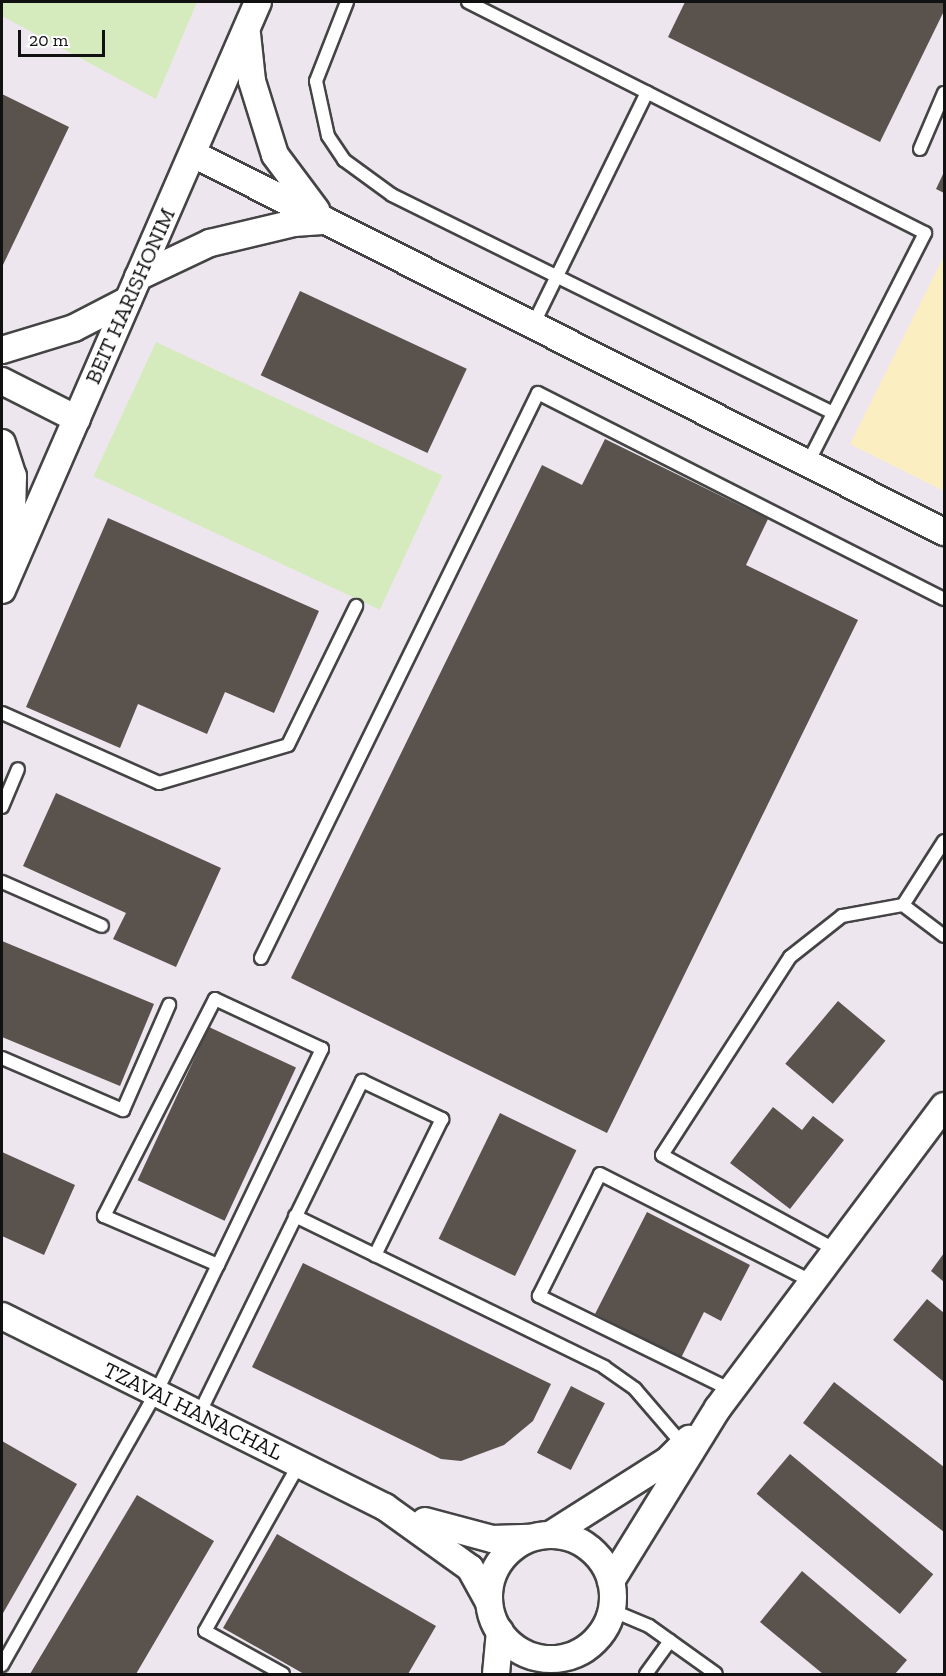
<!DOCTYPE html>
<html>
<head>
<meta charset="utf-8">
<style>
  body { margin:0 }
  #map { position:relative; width:946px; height:1676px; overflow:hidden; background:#fffdf5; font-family:"Zilla Slab",serif }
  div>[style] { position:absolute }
  .industrial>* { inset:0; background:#eee6ef; transform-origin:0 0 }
  .green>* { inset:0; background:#d5ebbd; transform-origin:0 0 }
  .sand>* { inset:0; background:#fbeec1 }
  .building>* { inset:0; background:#5a524d; transform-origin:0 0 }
  .roads { filter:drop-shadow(2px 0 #444) drop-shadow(-2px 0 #444) drop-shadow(0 2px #444) drop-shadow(0 -2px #444) }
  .service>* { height:12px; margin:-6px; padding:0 6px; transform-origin:6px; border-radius:6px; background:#fff }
  .minor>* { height:26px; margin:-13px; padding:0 13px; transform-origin:13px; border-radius:13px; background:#fff }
  .minor>.ring { margin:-13px; padding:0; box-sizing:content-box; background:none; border:26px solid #fff; border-radius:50% }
  span { translate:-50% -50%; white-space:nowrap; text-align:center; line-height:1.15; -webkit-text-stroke:6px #fff; paint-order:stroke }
  .street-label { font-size:22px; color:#111 }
  .frame { position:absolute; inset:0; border:3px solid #111; pointer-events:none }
  .scale { position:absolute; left:18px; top:30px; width:87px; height:27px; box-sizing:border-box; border:3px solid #111; border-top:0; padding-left:8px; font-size:18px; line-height:21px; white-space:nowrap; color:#111; -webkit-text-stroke:4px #fff; paint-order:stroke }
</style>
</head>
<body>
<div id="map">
  <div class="industrial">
    <i style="left:2px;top:2px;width:942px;height:1672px"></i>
  </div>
  <div class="green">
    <i style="clip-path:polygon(2px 2px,197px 2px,156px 99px,2px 16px)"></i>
    <i style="left:156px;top:342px;width:316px;height:148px;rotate:25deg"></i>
  </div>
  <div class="sand">
    <i style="clip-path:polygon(944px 256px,944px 491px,850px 444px)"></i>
  </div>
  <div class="building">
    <i style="clip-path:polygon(685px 2px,944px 2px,944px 11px,880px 142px,668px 37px)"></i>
    <i style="clip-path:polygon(2px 94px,69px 127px,2px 267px)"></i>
    <i style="clip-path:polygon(944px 172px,944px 193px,936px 189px)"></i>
    <i style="left:300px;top:291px;width:184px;height:93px;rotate:25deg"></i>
    <i style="clip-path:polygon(605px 439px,768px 519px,746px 565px,858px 620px,607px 1133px,291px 978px,542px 465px,582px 485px)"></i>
    <i style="clip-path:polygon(108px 518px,319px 611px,274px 713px,225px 692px,207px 734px,138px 704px,120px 748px,26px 707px)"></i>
    <i style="clip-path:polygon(56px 793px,221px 868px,176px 967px,113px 939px,126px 913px,23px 866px)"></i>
    <i style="clip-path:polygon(2px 941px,154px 1004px,120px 1086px,2px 1037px)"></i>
    <i style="left:838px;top:1001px;width:62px;height:82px;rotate:40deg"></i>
    <i style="left:209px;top:1027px;width:96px;height:169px;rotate:25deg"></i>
    <i style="clip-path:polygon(773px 1107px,802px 1130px,813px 1116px,844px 1140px,790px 1209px,730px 1163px)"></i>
    <i style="left:500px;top:1113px;width:85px;height:140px;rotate:26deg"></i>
    <i style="clip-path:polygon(2px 1152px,75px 1185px,44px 1255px,2px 1236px)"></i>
    <i style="clip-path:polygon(647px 1212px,750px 1265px,721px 1321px,704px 1312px,681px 1358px,595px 1314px)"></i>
    <i style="clip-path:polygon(944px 1253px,944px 1282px,931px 1271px)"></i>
    <i style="clip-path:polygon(303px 1263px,551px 1384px,533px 1421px,504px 1445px,461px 1461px,441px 1459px,252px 1367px)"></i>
    <i style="clip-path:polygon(927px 1299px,944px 1313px,944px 1382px,893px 1340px)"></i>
    <i style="clip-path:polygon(834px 1382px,944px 1467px,944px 1532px,803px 1423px)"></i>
    <i style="left:571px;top:1386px;width:38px;height:75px;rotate:27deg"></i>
    <i style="clip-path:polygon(2px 1441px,77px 1484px,2px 1615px)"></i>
    <i style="left:790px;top:1454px;width:187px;height:52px;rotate:40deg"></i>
    <i style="clip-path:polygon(137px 1495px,214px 1541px,136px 1674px,30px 1674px)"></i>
    <i style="clip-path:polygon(277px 1534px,436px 1626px,408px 1674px,304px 1674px,223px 1628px)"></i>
    <i style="clip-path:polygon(802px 1571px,907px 1660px,895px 1674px,823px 1674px,760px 1622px)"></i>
  </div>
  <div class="roads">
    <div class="service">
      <i style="left:347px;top:2px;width:85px;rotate:111.4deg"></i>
      <i style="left:316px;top:81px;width:56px;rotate:77.7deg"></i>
      <i style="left:328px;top:136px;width:29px;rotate:56deg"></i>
      <i style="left:344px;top:160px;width:59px;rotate:36.1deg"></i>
      <i style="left:392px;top:195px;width:492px;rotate:26.3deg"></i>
      <i style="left:468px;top:2px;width:512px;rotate:26.82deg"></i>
      <i style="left:925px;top:233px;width:258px;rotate:117deg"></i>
      <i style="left:920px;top:149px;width:61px;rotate:-66.8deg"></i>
      <i style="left:533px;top:325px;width:259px;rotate:-63.9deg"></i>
      <i style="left:2px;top:713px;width:172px;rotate:24deg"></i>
      <i style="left:159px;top:783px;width:134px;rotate:-16.4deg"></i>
      <i style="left:288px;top:745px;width:155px;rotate:-63.9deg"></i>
      <i style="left:2px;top:807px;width:41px;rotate:-67.2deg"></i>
      <i style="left:944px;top:841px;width:76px;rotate:122.6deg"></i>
      <i style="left:903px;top:905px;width:51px;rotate:37.1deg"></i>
      <i style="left:2px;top:882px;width:109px;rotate:23.7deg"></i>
      <i style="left:261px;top:958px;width:629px;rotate:-63.88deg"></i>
      <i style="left:538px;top:393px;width:455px;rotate:26.9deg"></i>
      <i style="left:2px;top:1058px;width:132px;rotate:23.3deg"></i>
      <i style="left:123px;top:1110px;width:115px;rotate:-66.3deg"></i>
      <i style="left:295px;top:1216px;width:344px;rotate:26deg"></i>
      <i style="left:604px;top:1367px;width:38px;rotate:35deg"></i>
      <i style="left:635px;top:1389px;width:75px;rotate:49.3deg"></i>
      <i style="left:836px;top:1250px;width:198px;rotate:-151.4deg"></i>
      <i style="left:662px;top:1155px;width:236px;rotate:-57.1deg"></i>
      <i style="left:790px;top:957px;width:66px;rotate:-38.3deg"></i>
      <i style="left:842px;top:916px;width:62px;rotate:-10.2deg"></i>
      <i style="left:731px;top:1390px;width:214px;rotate:-153.9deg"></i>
      <i style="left:539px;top:1296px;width:136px;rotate:-63.4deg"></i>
      <i style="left:600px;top:1174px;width:239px;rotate:26.9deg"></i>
      <i style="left:199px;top:1414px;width:371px;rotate:-63.9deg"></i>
      <i style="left:362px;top:1081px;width:89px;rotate:25.4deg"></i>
      <i style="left:442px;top:1119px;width:152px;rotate:116.2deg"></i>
      <i style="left:611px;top:1610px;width:41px;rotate:22.8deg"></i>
      <i style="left:649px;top:1626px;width:82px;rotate:35.6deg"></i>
      <i style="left:2px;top:1665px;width:313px;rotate:-60.5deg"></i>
      <i style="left:156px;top:1393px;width:142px;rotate:-64.2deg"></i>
      <i style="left:218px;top:1265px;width:240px;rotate:-64.3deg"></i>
      <i style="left:322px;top:1049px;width:118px;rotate:-155deg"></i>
      <i style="left:215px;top:999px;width:244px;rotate:117.1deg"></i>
      <i style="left:104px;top:1216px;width:124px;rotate:23.3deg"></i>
      <i style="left:283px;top:1674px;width:89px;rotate:-151.1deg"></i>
      <i style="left:205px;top:1631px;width:192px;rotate:-60.6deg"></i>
      <i style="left:646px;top:1674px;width:41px;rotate:-54deg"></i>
    </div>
    <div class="minor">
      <i style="left:247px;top:34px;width:47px;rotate:83.9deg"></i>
      <i style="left:252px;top:81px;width:77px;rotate:72.7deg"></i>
      <i style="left:275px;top:155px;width:69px;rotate:53.3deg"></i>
      <i style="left:193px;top:154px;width:841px;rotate:26.72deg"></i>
      <i style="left:138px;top:277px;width:80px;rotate:-25.3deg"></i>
      <i style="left:210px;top:243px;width:86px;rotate:-13.4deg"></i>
      <i style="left:294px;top:223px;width:32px;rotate:-4deg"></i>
      <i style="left:2px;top:350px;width:75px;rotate:-17deg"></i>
      <i style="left:74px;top:328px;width:61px;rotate:-27.4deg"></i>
      <i style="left:2px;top:381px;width:84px;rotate:26.9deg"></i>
      <i style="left:2px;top:443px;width:35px;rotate:72deg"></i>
      <i style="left:13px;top:476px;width:76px;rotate:91.5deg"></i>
      <i style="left:2px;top:590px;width:641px;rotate:-66.47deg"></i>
      <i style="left:2px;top:1316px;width:428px;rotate:26.5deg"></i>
      <i style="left:385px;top:1507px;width:105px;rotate:35.7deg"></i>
      <i style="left:470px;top:1568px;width:39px;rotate:61deg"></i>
      <i style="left:425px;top:1521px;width:69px;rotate:15deg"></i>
      <i style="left:492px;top:1539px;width:38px;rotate:-2deg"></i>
      <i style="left:550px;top:1535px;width:140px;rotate:-32.4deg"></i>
      <i style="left:668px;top:1460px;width:30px;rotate:-45deg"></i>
      <i class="ring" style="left:489px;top:1535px;width:98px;height:98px"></i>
      <i style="left:611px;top:1581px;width:203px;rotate:-58.3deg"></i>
      <i style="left:718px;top:1408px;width:377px;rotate:-53.2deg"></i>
      <i style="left:496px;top:1674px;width:43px;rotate:-84.7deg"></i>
    </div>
  </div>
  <div class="street-label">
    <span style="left:130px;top:296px;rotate:-66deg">BEIT HARISHONIM</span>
    <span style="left:193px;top:1411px;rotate:26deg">TZAVAI HANACHAL</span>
  </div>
  <div class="frame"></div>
  <div class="scale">20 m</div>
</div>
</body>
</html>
